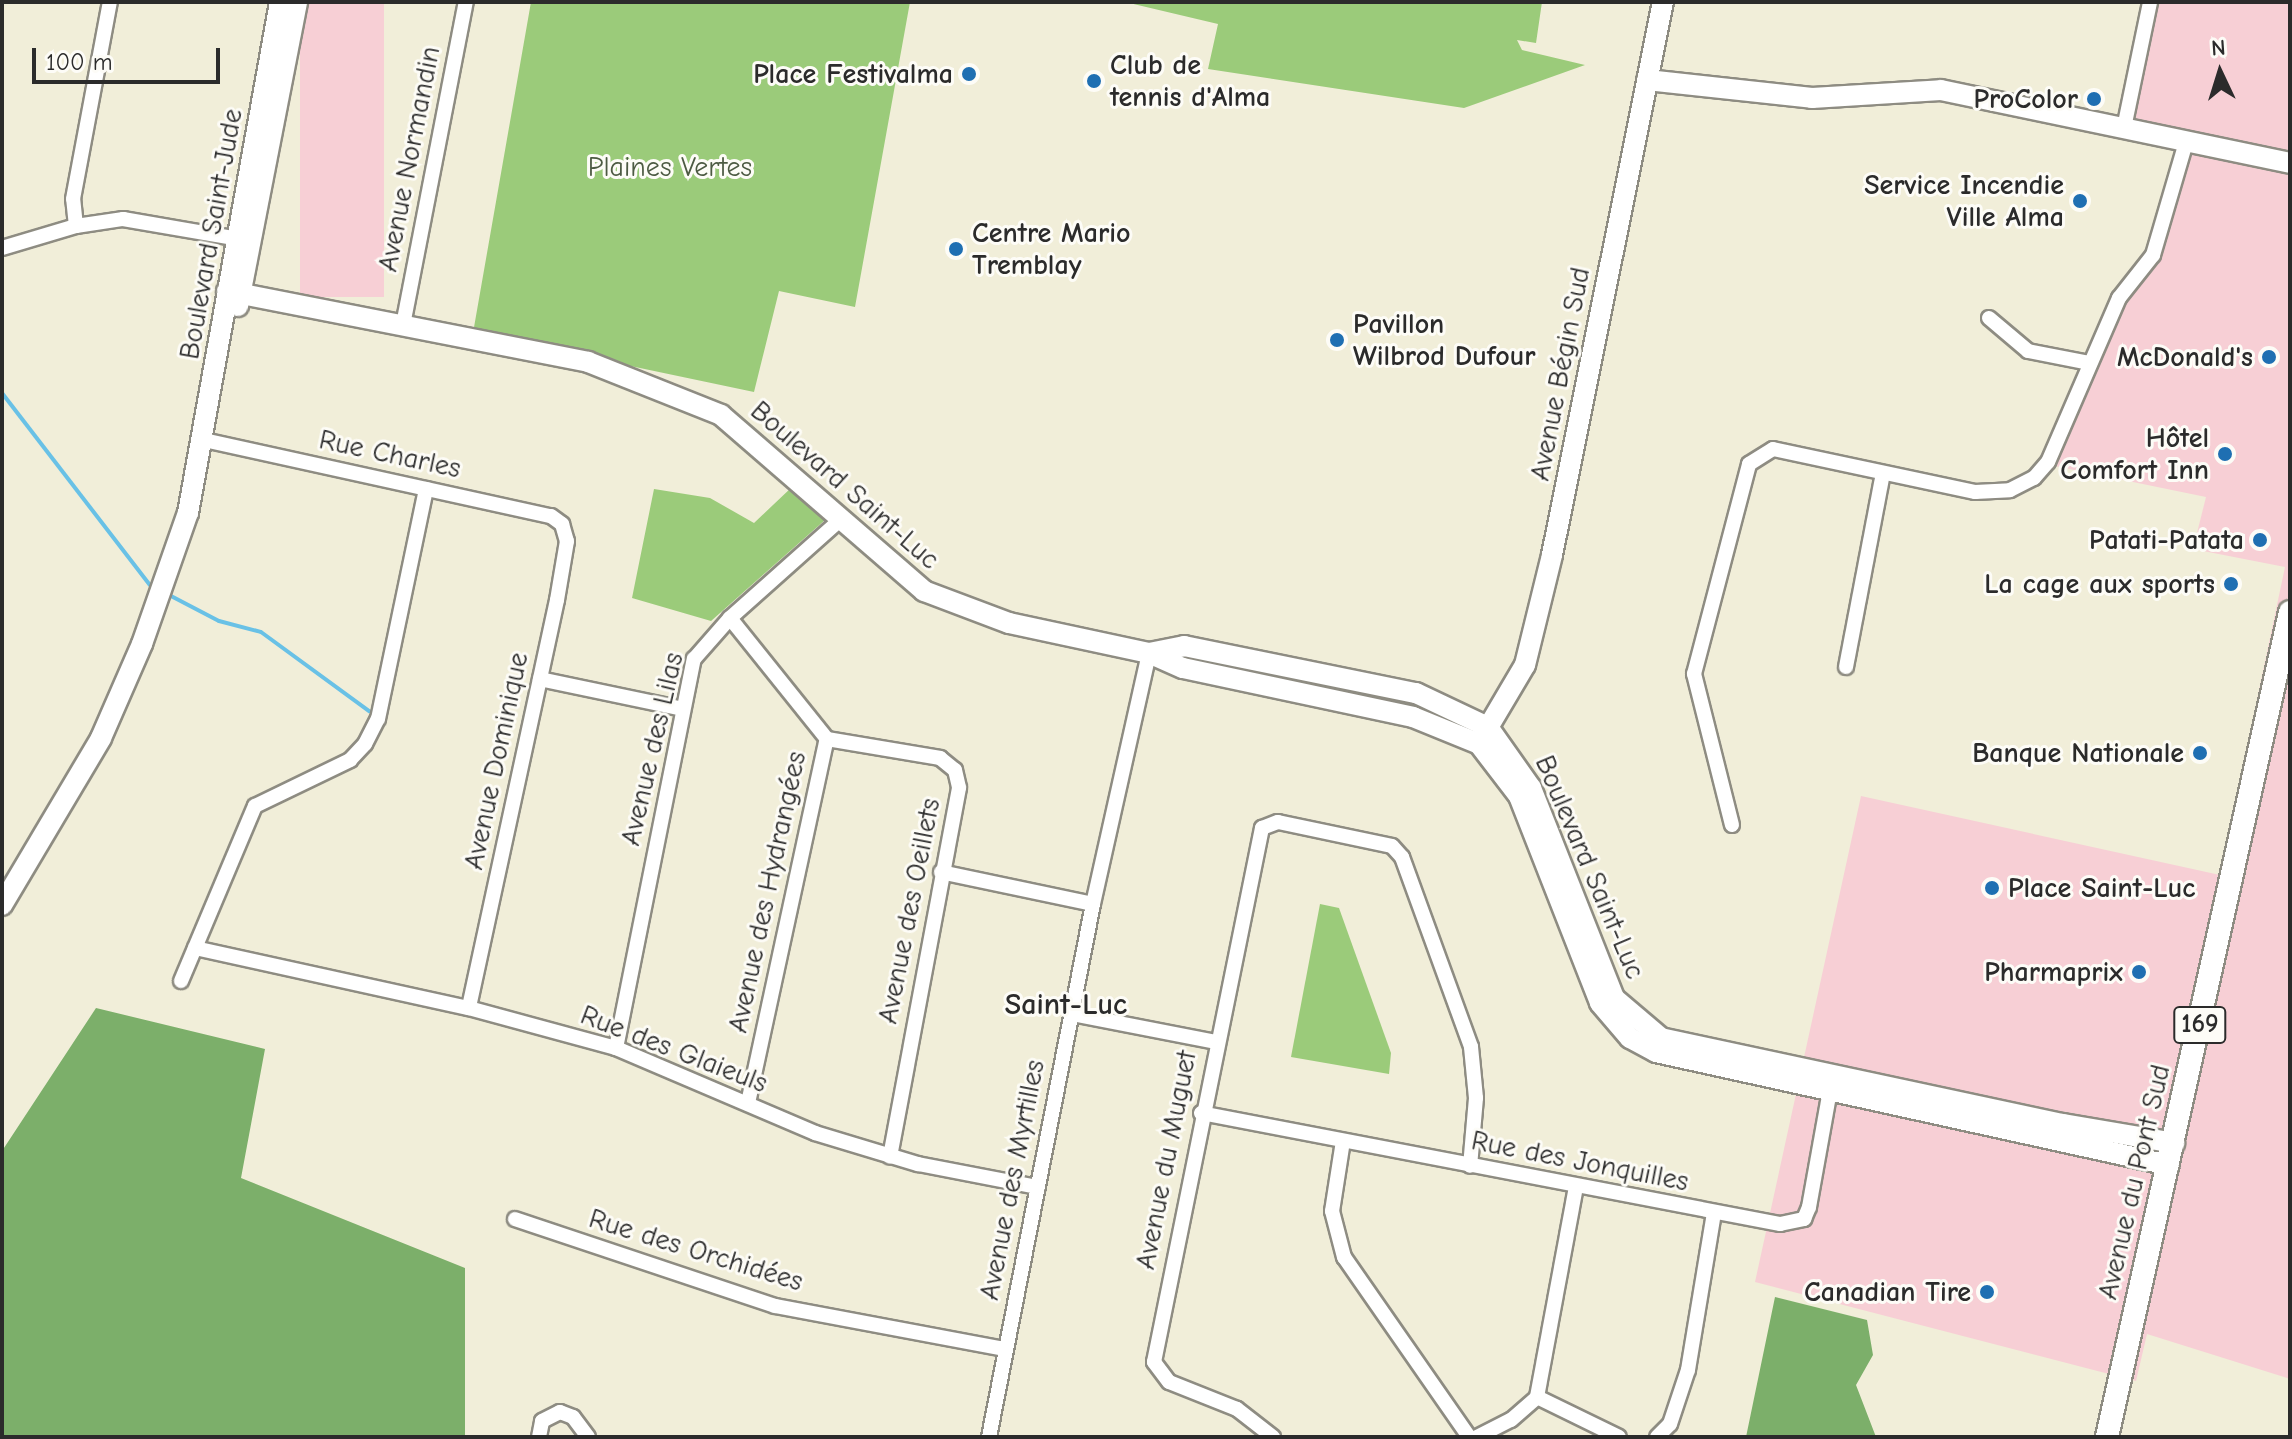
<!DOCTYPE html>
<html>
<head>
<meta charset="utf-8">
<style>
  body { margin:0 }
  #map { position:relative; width:2292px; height:1439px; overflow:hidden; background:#f1eed9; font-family:"Comic Neue",sans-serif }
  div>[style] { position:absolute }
  .built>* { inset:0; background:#f7cfd5; transform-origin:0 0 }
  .green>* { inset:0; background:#9bcb7a }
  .forest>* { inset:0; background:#7caf6a }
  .stream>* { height:4px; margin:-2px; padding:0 2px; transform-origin:2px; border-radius:2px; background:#69c1e6 }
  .roads { filter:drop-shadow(2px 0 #8e8c82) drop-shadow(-2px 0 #8e8c82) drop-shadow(0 2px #8e8c82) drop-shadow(0 -2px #8e8c82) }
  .street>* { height:14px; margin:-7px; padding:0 7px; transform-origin:7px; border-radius:7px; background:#fff }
  .secondary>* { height:20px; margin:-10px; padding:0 10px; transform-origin:10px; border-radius:10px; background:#fff }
  .primary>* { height:22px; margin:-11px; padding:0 11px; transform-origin:11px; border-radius:11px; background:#fff }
  .dots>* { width:22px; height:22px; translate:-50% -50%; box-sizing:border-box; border:4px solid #fdfcf7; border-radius:50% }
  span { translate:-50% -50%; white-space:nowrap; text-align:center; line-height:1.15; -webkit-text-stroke:6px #fdfcf7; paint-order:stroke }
  .shield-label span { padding:2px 6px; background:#fdfcf7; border:2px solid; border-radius:6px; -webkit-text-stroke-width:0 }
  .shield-label { font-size:26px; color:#2b2b2b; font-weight:700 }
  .poi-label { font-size:28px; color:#2b2b2b; font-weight:700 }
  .left { translate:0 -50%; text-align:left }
  .right { translate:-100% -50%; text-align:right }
  .street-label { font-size:28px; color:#2b2b2b }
  .park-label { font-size:28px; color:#4d5b43 }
  .neighbourhood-label { font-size:30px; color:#2b2b2b; font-weight:700 }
  .frame { position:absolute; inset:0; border:4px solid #2b2b2b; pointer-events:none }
  .north { position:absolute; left:2180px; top:32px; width:80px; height:80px; -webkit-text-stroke:6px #fdfcf7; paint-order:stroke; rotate:356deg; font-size:22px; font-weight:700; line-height:32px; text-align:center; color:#2b2b2b }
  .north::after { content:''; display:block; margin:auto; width:28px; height:36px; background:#2b2b2b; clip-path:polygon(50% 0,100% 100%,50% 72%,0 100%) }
  .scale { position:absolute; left:32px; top:48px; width:188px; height:36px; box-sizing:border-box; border:4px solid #2b2b2b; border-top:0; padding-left:10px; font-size:24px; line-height:28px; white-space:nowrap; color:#2b2b2b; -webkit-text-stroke:6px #fdfcf7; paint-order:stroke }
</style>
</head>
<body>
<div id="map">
  <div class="built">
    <i style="left:300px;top:2px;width:84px;height:295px"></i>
    <i style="clip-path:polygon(2161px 2px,2290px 2px,2290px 1379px,2147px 1334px,2136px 1381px,1755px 1282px,1861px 796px,2220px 875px,2285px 567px,2193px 549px,2206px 497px,2055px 466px,2121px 305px,2154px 264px,2183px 134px,2130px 122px,2151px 20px)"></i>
  </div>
  <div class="green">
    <i style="clip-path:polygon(531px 2px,910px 2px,855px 307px,779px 291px,754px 392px,473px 333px)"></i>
    <i style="clip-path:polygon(1125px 2px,1542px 2px,1536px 43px,1517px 40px,1522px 50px,1585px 65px,1464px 108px,1208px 69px,1218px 24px)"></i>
    <i style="clip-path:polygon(792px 487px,825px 520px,711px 621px,632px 598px,654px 489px,710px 498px,754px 523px)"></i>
    <i style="clip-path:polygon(1320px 904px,1339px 908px,1391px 1053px,1389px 1074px,1291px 1057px)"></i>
  </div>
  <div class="forest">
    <i style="clip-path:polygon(96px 1008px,265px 1049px,241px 1178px,465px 1268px,465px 1437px,2px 1437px,2px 1151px)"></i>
    <i style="clip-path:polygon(1775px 1297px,1867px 1320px,1873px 1355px,1856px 1385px,1876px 1437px,1746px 1437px)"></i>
  </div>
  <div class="stream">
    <i style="left:2px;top:393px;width:242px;rotate:52.4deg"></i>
    <i style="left:171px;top:596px;width:54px;rotate:27.5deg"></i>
    <i style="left:219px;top:621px;width:43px;rotate:14.7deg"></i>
    <i style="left:261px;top:632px;width:134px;rotate:36.2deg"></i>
  </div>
  <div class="roads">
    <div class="street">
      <i style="left:2124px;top:128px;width:129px;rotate:-78.3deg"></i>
      <i style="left:76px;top:226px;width:27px;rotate:-96deg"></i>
      <i style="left:73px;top:199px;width:200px;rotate:-79.4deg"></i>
      <i style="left:2px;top:248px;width:77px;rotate:-16.6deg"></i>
      <i style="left:76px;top:226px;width:48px;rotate:-8.5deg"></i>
      <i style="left:123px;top:219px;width:123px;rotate:9.8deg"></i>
      <i style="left:1989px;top:318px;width:51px;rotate:40.2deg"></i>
      <i style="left:2028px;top:351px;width:62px;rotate:11.1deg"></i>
      <i style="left:403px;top:325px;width:329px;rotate:-79deg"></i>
      <i style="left:204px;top:440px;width:355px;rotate:12.4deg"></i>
      <i style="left:551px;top:516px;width:14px;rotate:36deg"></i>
      <i style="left:562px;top:524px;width:18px;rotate:74deg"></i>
      <i style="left:567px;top:541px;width:60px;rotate:99.6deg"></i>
      <i style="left:557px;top:600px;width:417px;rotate:102.2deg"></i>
      <i style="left:730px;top:618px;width:155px;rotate:51.3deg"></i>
      <i style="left:827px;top:739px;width:115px;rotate:9.5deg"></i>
      <i style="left:940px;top:758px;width:19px;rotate:39deg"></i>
      <i style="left:955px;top:770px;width:18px;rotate:77deg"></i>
      <i style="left:959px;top:788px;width:375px;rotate:100.6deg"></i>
      <i style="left:1846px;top:667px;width:197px;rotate:-79.2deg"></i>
      <i style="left:540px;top:679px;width:146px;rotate:11.8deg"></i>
      <i style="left:1732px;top:825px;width:156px;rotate:-104.1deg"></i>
      <i style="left:1694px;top:674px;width:217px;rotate:-75.3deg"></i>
      <i style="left:1749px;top:464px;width:28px;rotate:-32deg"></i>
      <i style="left:1773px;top:449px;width:207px;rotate:12deg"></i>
      <i style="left:1975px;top:492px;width:35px;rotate:-3deg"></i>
      <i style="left:2010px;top:490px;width:27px;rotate:-27deg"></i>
      <i style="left:2034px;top:478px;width:21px;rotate:-49deg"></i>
      <i style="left:2048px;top:462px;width:179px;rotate:-66.6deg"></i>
      <i style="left:2119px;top:298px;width:55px;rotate:-51.7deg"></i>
      <i style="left:2153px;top:255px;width:118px;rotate:-73.7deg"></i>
      <i style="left:941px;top:872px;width:155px;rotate:11.9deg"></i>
      <i style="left:195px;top:948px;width:280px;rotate:12.4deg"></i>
      <i style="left:469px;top:1008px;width:152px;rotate:15.2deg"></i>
      <i style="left:616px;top:1048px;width:216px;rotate:23.1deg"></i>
      <i style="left:815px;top:1133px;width:108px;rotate:16.8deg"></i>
      <i style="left:918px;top:1164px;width:122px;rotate:10.9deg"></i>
      <i style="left:181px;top:981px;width:190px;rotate:-67.1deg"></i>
      <i style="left:255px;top:806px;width:106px;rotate:-25.8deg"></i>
      <i style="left:350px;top:760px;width:22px;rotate:-47deg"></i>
      <i style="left:365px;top:744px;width:28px;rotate:-63deg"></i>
      <i style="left:378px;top:719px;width:235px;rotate:-78.2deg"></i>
      <i style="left:1072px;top:1014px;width:147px;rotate:11deg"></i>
      <i style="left:616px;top:1048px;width:397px;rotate:-78.7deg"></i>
      <i style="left:694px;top:659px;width:55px;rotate:-48.7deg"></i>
      <i style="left:730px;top:618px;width:149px;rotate:-41.7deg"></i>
      <i style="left:748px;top:1103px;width:372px;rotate:-77.8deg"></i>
      <i style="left:1201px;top:1113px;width:590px;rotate:10.85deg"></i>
      <i style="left:1780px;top:1224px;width:25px;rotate:-12deg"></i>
      <i style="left:1804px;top:1219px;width:13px;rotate:-67deg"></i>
      <i style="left:1809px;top:1207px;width:124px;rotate:-79.8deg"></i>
      <i style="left:1343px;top:1141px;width:71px;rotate:98.9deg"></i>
      <i style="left:1332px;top:1211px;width:48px;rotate:75.4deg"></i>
      <i style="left:1344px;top:1257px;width:219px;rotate:55.2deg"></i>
      <i style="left:515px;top:1219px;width:274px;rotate:18.5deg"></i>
      <i style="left:775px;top:1306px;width:234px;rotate:10.6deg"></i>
      <i style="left:1537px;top:1397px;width:91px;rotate:26deg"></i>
      <i style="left:539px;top:1437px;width:16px;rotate:-79deg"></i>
      <i style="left:542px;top:1421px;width:20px;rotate:-27deg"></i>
      <i style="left:560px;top:1412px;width:14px;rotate:21deg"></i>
      <i style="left:573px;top:1417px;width:25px;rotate:53deg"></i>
      <i style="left:989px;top:1437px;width:543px;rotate:-78.96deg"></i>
      <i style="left:1093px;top:904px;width:257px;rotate:-77.4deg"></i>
      <i style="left:1273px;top:1437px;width:46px;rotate:-142.1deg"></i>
      <i style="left:1237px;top:1409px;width:73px;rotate:-158.3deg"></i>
      <i style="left:1169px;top:1382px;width:25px;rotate:-127deg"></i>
      <i style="left:1154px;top:1362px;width:545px;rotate:-78.57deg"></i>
      <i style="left:1262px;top:828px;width:17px;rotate:-21deg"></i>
      <i style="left:1278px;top:822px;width:116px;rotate:11.9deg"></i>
      <i style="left:1392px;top:846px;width:15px;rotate:48deg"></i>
      <i style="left:1402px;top:857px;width:202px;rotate:70deg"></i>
      <i style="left:1471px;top:1047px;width:51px;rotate:84.4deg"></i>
      <i style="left:1476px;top:1098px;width:68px;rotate:95deg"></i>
      <i style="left:1477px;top:1437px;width:38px;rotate:-27deg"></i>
      <i style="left:1511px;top:1420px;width:35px;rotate:-41deg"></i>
      <i style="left:1537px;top:1397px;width:214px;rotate:-79.5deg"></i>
      <i style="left:1657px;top:1437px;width:18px;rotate:-45deg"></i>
      <i style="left:1670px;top:1424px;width:57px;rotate:-71.6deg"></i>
      <i style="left:1688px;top:1370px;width:159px;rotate:-80.6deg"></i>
    </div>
    <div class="secondary">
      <i style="left:1647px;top:80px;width:166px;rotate:6.2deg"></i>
      <i style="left:1812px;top:98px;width:129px;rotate:-3.5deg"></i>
      <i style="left:1941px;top:90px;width:357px;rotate:11.8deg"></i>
      <i style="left:227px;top:291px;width:368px;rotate:11.1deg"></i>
      <i style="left:588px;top:362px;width:143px;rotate:21.7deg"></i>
      <i style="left:721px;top:415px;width:269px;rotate:40.9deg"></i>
      <i style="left:924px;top:591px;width:91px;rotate:20.6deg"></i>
      <i style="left:1009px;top:623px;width:143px;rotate:12.1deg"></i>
      <i style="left:1149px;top:653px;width:37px;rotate:24deg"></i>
      <i style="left:1183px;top:668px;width:235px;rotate:12deg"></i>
      <i style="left:1413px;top:717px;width:71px;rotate:22.2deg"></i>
      <i style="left:1479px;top:744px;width:66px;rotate:52.4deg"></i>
      <i style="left:1519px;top:796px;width:222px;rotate:68.6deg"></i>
      <i style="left:1600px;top:1003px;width:46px;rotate:49.4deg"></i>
      <i style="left:1630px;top:1038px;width:30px;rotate:28deg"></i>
      <i style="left:1656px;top:1052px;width:525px;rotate:12.42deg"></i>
      <i style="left:238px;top:306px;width:310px;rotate:-79deg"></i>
      <i style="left:1149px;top:653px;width:36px;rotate:-11deg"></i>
      <i style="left:1184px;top:646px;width:237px;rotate:11.5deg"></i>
      <i style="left:1416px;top:693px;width:80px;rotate:25.3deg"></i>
      <i style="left:1488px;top:727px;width:75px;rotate:54.8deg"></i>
      <i style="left:1531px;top:788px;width:226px;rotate:68.4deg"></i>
      <i style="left:1614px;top:998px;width:62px;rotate:40.4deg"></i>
      <i style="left:1661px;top:1038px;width:411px;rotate:12.1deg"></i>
      <i style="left:2063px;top:1124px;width:113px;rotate:9.7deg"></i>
      <i style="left:1483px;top:736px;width:82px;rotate:-59.4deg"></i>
      <i style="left:1525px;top:665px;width:113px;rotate:-76.2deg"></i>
      <i style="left:1552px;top:555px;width:564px;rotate:-78.65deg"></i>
      <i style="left:2px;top:905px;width:194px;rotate:-59.3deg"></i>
      <i style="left:101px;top:738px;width:103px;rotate:-66.4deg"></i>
      <i style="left:142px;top:644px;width:139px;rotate:-70.7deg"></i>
      <i style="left:188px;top:513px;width:519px;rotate:-79.79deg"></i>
    </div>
    <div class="primary">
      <i style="left:2107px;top:1437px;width:845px;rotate:-77.49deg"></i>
    </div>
  </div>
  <div class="dots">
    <i style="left:969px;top:74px;background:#1f6fb2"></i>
    <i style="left:1094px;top:81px;background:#1f6fb2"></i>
    <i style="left:2094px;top:99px;background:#1f6fb2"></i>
    <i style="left:2080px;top:201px;background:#1f6fb2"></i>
    <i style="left:956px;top:249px;background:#1f6fb2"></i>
    <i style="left:1337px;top:340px;background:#1f6fb2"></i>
    <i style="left:2269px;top:357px;background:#1f6fb2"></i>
    <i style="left:2225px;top:454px;background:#1f6fb2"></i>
    <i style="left:2260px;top:540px;background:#1f6fb2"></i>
    <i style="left:2231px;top:584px;background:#1f6fb2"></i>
    <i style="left:2200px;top:753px;background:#1f6fb2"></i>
    <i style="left:1992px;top:888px;background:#1f6fb2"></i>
    <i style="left:2139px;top:972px;background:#1f6fb2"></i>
    <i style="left:1987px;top:1292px;background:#1f6fb2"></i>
  </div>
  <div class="shield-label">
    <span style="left:2200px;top:1025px">169</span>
  </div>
  <div class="poi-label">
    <span class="left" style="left:1110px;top:81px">Club de<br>tennis d'Alma</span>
    <span class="right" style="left:953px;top:74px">Place Festivalma</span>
    <span class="right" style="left:2078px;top:99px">ProColor</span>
    <span class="right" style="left:2064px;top:201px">Service Incendie<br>Ville Alma</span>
    <span class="left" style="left:972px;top:249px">Centre Mario<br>Tremblay</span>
    <span class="left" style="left:1353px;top:340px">Pavillon<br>Wilbrod Dufour</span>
    <span class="right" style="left:2253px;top:357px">McDonald's</span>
    <span class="right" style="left:2209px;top:454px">Hôtel<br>Comfort Inn</span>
    <span class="right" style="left:2244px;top:540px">Patati-Patata</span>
    <span class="right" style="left:2215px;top:584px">La cage aux sports</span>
    <span class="right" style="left:2184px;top:753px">Banque Nationale</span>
    <span class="left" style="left:2008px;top:888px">Place Saint-Luc</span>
    <span class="right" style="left:2123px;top:972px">Pharmaprix</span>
    <span class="right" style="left:1971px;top:1292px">Canadian Tire</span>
  </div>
  <div class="street-label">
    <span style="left:409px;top:159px;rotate:-79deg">Avenue Normandin</span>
    <span style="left:211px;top:234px;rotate:-80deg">Boulevard Saint-Jude</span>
    <span style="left:1560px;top:374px;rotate:-79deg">Avenue Bégin Sud</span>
    <span style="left:390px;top:454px;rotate:12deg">Rue Charles</span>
    <span style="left:845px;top:485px;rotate:41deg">Boulevard Saint-Luc</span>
    <span style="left:652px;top:749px;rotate:-77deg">Avenue des Lilas</span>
    <span style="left:496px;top:761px;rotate:-78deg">Avenue Dominique</span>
    <span style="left:1590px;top:867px;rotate:67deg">Boulevard Saint-Luc</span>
    <span style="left:767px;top:892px;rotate:-78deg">Avenue des Hydrangées</span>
    <span style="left:909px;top:911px;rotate:-79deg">Avenue des Oeillets</span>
    <span style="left:674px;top:1049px;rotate:21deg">Rue des Glaieuls</span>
    <span style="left:1166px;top:1160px;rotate:-79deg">Avenue du Muguet</span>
    <span style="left:1580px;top:1161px;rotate:11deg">Rue des Jonquilles</span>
    <span style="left:1012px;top:1180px;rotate:-79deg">Avenue des Myrtilles</span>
    <span style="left:2134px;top:1182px;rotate:-77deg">Avenue du Pont Sud</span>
    <span style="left:696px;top:1250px;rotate:17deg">Rue des Orchidées</span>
  </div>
  <div class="park-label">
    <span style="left:670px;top:167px">Plaines Vertes</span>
  </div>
  <div class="neighbourhood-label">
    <span style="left:1066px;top:1005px">Saint-Luc</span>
  </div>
  <div class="frame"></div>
  <div class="north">N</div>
  <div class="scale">100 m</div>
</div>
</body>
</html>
